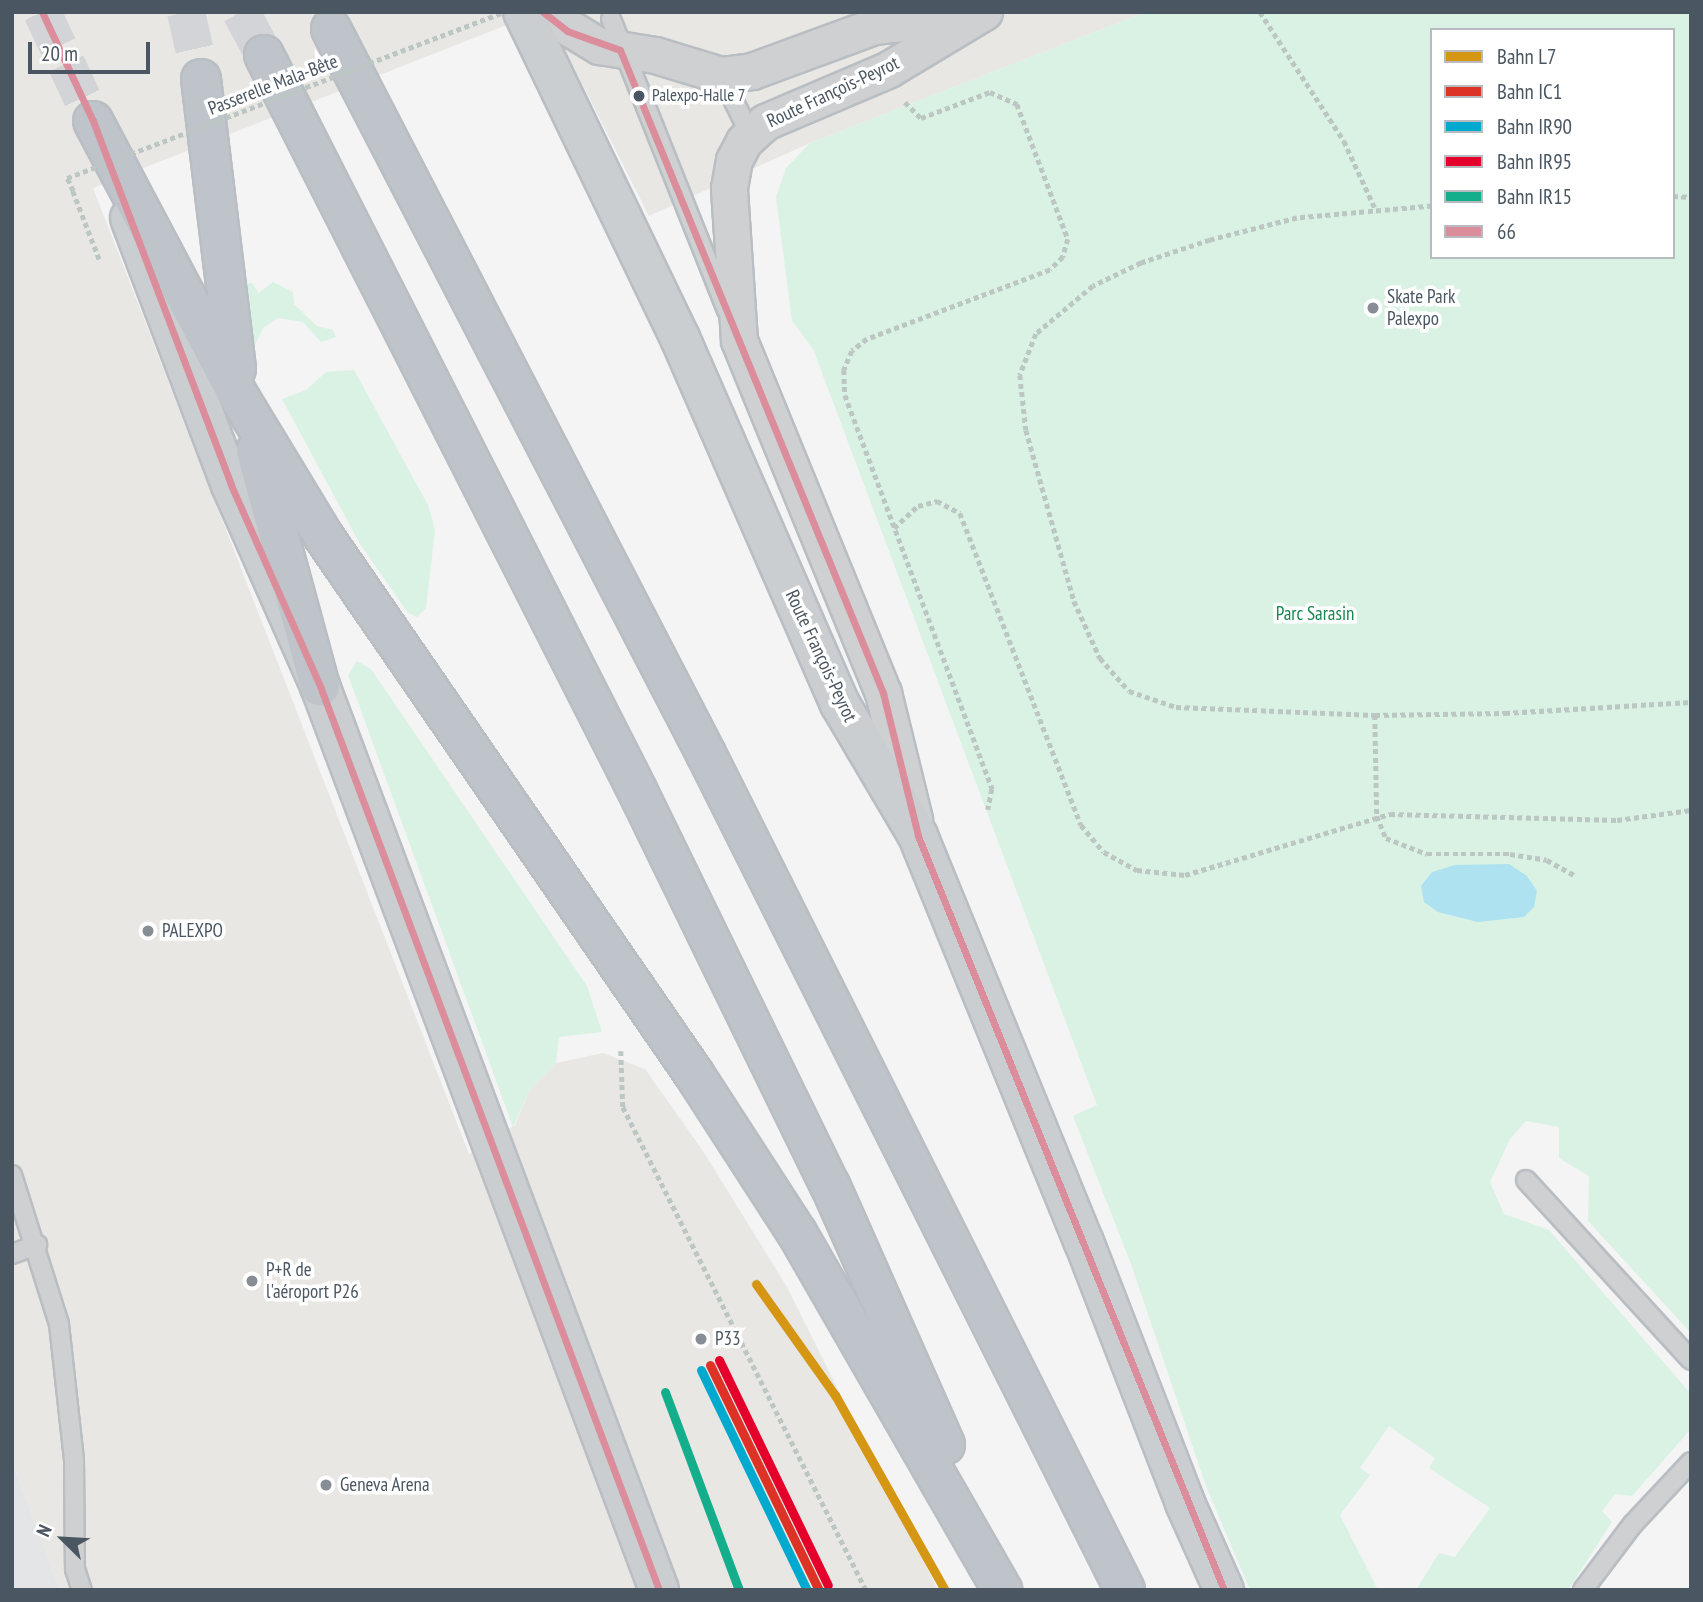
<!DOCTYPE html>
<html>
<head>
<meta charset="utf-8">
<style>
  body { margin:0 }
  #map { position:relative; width:1703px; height:1602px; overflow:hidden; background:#f4f4f4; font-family:"PT Sans Narrow",sans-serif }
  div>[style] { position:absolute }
  .commercial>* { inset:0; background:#e8e7e3 }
  .airport>* { inset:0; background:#e4e5e7 }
  .green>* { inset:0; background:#d9f2e3 }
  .water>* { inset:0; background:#aee2f0 }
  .primary-tunnel>* { height:38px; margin-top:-19px; transform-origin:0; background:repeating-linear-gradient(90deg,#d2d4d7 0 38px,transparent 0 57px) }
  .motorway-tunnel>* { height:38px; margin-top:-19px; transform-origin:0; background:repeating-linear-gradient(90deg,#d2d4d7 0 38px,transparent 0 57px) }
  .path>* { height:4.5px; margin-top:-2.25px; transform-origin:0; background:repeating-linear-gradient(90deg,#bcc7c4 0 5px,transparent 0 8.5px) }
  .roads { filter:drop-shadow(2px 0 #b9bec3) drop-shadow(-2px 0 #b9bec3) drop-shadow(0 2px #b9bec3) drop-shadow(0 -2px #b9bec3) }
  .service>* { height:18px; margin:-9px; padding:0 9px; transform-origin:9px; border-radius:9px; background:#ced0d2 }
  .minor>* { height:35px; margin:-17.5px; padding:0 17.5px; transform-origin:17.5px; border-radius:17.5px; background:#ced0d2 }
  .primary>* { height:38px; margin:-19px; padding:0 19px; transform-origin:19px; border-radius:19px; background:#caced1 }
  .motorway>* { height:38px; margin:-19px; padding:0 19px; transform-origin:19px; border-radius:19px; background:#bec4c9 }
  .path-bridge>* { height:4.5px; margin-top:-2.25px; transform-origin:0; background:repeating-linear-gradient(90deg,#bcc7c4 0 5px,transparent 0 8.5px) }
  .bus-1>* { height:7px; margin:-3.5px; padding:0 3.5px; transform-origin:3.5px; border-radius:3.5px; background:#db8d9b }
  .rail-1>* { height:9px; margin:-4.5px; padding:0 4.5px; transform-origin:4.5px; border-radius:4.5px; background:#d49613 }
  .rail-2>* { height:9px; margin:-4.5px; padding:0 4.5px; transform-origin:4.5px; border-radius:4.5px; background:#dd3327 }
  .rail-3>* { height:9px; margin:-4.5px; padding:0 4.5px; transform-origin:4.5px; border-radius:4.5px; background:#00a9ce }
  .rail-4>* { height:9px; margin:-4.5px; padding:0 4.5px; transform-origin:4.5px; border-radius:4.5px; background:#e4002b }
  .rail-5>* { height:9px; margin:-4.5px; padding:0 4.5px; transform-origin:4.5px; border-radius:4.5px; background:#15ae8d }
  .dots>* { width:19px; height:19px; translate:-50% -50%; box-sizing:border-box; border:4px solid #fff; border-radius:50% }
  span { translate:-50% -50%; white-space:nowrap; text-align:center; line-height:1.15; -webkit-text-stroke:7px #fff; paint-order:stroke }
  .bus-label { font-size:17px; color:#4a5661 }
  .left { translate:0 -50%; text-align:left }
  .street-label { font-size:19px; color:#4a5661 }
  .poi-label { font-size:19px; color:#4a5661 }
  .park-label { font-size:19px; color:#17864f }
  .frame { position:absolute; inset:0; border:14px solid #4a5661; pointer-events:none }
  .legend { position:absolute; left:1430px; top:28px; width:245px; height:231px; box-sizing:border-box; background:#fff; border:2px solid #b7bbc0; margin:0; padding:9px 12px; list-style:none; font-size:21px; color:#4a5661 }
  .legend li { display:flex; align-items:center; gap:14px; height:35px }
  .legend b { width:35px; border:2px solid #b7bbc0 }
  .north { position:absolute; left:28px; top:1504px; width:70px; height:70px; -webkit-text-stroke:5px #fff; paint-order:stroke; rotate:294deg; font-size:19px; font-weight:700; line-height:28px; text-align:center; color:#4a5661 }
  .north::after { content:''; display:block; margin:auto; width:24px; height:32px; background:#4a5661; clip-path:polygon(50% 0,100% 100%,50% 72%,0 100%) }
  .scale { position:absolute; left:28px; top:42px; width:122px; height:32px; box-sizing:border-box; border:4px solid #4a5661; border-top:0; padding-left:9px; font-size:21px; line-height:24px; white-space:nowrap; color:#4a5661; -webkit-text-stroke:5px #fff; paint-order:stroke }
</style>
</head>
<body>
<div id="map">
  <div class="commercial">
    <i style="clip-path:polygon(12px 12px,540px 12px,93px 188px,469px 1154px,515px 1125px,530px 1089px,556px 1063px,603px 1053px,645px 1069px,703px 1151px,787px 1287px,938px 1590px,60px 1590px,12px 1461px)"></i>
    <i style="clip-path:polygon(546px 12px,1146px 12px,810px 143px,649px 216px)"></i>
  </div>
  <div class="airport">
    <i style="clip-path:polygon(12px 1461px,60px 1590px,12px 1590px)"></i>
  </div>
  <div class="green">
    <i style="clip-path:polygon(evenodd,1146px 12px,1691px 12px,1691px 1333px,1588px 1221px,1589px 1176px,1559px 1158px,1559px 1127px,1526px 1121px,1510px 1139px,1490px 1182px,1504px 1214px,1549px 1230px,1691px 1394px,1691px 1429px,1632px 1496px,1615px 1494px,1602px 1511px,1612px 1522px,1568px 1590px,1416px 1590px,1439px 1553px,1455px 1557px,1490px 1508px,1429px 1468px,1435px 1458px,1389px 1426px,1360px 1468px,1370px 1475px,1340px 1515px,1378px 1590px,1250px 1590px,1206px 1486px,1131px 1264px,1073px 1116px,1097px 1105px,813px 349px,792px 321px,776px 197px,786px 168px,810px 143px,1146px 12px,1432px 30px,1673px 30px,1673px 257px,1432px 257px,1432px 30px)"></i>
    <i style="clip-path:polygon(273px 282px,293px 292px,294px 304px,317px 326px,333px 330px,336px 337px,321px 342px,303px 322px,278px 318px,264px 327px,253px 348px,242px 284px,252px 283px,259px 293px)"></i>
    <i style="clip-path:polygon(354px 370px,428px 505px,435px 530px,426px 608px,417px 617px,408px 613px,360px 544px,282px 399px,306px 390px,326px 372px)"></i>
    <i style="clip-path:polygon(357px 661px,371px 669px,587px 986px,602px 1032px,559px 1037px,556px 1063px,530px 1089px,513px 1127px,348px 675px)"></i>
  </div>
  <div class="water">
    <i style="clip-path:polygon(1509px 864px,1527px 876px,1537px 891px,1534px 907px,1524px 917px,1478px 922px,1438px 912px,1424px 902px,1421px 886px,1432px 872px,1455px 865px)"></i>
  </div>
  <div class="primary-tunnel">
    <i style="left:42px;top:12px;width:120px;rotate:64.9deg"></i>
  </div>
  <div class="motorway-tunnel">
    <i style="left:186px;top:12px;width:69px;rotate:77.4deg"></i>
    <i style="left:241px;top:12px;width:49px;rotate:61.9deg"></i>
  </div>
  <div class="path">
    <i style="left:1260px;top:12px;width:154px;rotate:56.9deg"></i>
    <i style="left:1344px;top:141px;width:74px;rotate:65.2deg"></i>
    <i style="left:905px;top:102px;width:23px;rotate:45deg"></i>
    <i style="left:921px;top:118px;width:74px;rotate:-20.6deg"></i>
    <i style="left:990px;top:92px;width:30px;rotate:24deg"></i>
    <i style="left:1017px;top:104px;width:144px;rotate:69.3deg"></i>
    <i style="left:1068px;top:239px;width:19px;rotate:106deg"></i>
    <i style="left:1063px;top:257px;width:18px;rotate:135deg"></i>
    <i style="left:1050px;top:270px;width:196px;rotate:159.3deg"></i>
    <i style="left:867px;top:339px;width:19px;rotate:141deg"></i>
    <i style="left:852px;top:351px;width:21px;rotate:113deg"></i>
    <i style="left:844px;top:370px;width:25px;rotate:88deg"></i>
    <i style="left:845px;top:395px;width:421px;rotate:69.5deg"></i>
    <i style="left:992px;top:789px;width:21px;rotate:101deg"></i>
    <i style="left:73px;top:191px;width:75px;rotate:68.9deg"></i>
    <i style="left:1673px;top:196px;width:18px;rotate:3deg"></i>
    <i style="left:1432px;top:206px;width:136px;rotate:174.9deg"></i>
    <i style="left:1297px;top:218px;width:90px;rotate:165.8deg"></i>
    <i style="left:1210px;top:240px;width:73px;rotate:161.6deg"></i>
    <i style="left:1141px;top:263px;width:53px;rotate:154.4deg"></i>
    <i style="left:1093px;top:286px;width:75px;rotate:139.9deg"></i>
    <i style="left:1036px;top:334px;width:44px;rotate:111.3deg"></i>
    <i style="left:1020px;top:375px;width:55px;rotate:83.8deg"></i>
    <i style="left:1026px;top:430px;width:178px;rotate:74.3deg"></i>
    <i style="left:1074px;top:601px;width:63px;rotate:65.5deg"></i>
    <i style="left:1100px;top:658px;width:44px;rotate:48.7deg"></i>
    <i style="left:1129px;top:691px;width:50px;rotate:18.8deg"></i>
    <i style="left:1176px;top:707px;width:199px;rotate:2.3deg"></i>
    <i style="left:1375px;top:715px;width:130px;rotate:-0.9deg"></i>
    <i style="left:1505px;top:713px;width:186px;rotate:-3.4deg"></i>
    <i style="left:894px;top:528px;width:33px;rotate:-43deg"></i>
    <i style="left:918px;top:506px;width:20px;rotate:-15deg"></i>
    <i style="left:937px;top:501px;width:26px;rotate:28deg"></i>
    <i style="left:960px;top:513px;width:335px;rotate:68.8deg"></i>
    <i style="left:1081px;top:825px;width:35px;rotate:50deg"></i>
    <i style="left:1104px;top:852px;width:38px;rotate:29deg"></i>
    <i style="left:1137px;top:870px;width:48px;rotate:5.9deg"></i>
    <i style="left:1185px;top:875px;width:214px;rotate:-16.6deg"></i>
    <i style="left:1390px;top:814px;width:227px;rotate:1.5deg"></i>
    <i style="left:1617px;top:820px;width:75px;rotate:-7.7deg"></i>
    <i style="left:1375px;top:715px;width:101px;rotate:88.9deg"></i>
    <i style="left:1377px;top:816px;width:24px;rotate:68deg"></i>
    <i style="left:1386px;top:838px;width:44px;rotate:21.3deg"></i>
    <i style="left:1427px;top:854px;width:83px"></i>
    <i style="left:1510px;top:854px;width:37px;rotate:9deg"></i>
    <i style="left:1547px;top:860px;width:33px;rotate:29deg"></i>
    <i style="left:621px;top:1051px;width:56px;rotate:88deg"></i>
    <i style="left:623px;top:1107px;width:541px;rotate:63.29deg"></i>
  </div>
  <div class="roads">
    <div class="service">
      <i style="left:611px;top:19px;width:314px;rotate:68.3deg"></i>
      <i style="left:721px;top:75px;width:66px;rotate:63.8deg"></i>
      <i style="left:12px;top:1175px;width:156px;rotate:72.5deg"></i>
      <i style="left:59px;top:1324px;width:137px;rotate:83.7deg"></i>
      <i style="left:74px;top:1460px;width:109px;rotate:89.5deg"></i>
      <i style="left:75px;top:1569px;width:22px;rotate:72deg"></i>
      <i style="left:1526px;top:1180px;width:244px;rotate:47.5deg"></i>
      <i style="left:12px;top:1254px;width:27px;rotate:-20deg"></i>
      <i style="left:1583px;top:1590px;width:83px;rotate:-52.9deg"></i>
      <i style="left:1633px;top:1524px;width:85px;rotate:-46.9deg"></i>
    </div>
    <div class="minor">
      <i style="left:543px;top:12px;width:66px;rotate:31.3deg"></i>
      <i style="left:599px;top:46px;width:57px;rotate:9.1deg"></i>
      <i style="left:655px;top:55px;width:69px;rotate:16.9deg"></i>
      <i style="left:721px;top:75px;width:31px;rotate:-7deg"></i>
      <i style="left:752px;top:71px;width:130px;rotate:-20.2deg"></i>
      <i style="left:874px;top:26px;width:95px;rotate:-6.1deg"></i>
      <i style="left:914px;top:819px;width:130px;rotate:-103.8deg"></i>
      <i style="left:883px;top:693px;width:381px;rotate:-112.2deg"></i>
      <i style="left:739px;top:340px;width:152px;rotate:-93.8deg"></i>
      <i style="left:729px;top:188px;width:28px;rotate:-80deg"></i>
      <i style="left:734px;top:160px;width:21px;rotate:-62deg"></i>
      <i style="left:744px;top:141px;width:28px;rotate:-42deg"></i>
      <i style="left:765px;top:122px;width:135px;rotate:-23.1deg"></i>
      <i style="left:889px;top:69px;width:111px;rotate:-31deg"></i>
    </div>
    <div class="primary">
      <i style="left:523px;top:12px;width:362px;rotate:64.3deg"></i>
      <i style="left:680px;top:338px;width:399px;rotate:66.4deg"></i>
      <i style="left:840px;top:704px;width:153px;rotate:59.4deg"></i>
      <i style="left:918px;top:836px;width:439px;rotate:67.8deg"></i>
      <i style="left:1084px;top:1242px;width:280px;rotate:68.8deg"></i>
      <i style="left:1185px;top:1503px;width:95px;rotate:65.9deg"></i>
      <i style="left:130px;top:218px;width:285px;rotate:69.3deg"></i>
      <i style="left:231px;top:485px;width:220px;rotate:66.1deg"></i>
      <i style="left:320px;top:686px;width:965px;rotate:69.44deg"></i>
    </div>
    <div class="motorway">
      <i style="left:331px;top:29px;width:816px;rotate:62.65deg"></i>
      <i style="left:706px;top:754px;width:935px;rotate:63.38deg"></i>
      <i style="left:264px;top:55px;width:824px;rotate:63.09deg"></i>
      <i style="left:637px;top:790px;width:440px;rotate:64deg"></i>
      <i style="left:830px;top:1185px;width:284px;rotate:66.1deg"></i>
      <i style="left:201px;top:79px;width:292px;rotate:83.1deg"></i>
      <i style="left:93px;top:121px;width:316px;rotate:62.1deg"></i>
      <i style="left:241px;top:400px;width:160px;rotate:58.8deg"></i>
      <i style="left:324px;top:537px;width:652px;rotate:55.43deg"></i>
      <i style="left:694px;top:1074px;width:189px;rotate:57.1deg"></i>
      <i style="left:797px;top:1233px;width:412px;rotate:60.1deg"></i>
      <i style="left:256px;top:451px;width:244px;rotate:74.8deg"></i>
    </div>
  </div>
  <div class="path-bridge">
    <i style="left:73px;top:191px;width:14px;rotate:-115deg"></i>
    <i style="left:67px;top:178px;width:467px;rotate:-20.8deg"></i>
  </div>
  <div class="bus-1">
    <i style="left:42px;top:12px;width:120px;rotate:64.9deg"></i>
    <i style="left:93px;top:121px;width:389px;rotate:69.2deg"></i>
    <i style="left:231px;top:485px;width:220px;rotate:66.1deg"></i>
    <i style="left:320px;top:686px;width:965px;rotate:69.44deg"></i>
    <i style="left:543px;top:12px;width:31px;rotate:38deg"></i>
    <i style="left:567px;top:31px;width:56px;rotate:19.7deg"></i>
    <i style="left:620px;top:50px;width:695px;rotate:67.75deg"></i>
    <i style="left:883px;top:693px;width:147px;rotate:76.2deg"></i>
    <i style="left:918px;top:836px;width:814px;rotate:67.91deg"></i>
  </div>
  <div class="rail-1">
    <i style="left:756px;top:1284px;width:136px;rotate:54.6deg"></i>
    <i style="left:835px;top:1395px;width:224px;rotate:60.6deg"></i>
  </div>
  <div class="rail-2">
    <i style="left:710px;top:1365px;width:250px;rotate:64.2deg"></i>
  </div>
  <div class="rail-3">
    <i style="left:701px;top:1370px;width:244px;rotate:64.3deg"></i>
  </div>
  <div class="rail-4">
    <i style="left:719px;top:1360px;width:250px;rotate:64.2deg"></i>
  </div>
  <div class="rail-5">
    <i style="left:665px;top:1392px;width:211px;rotate:69.5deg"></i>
  </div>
  <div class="dots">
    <i style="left:639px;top:96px;background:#4a5661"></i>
    <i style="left:1373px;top:308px;background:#868d94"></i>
    <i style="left:148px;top:931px;background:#868d94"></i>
    <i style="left:252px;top:1281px;background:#868d94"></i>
    <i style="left:701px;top:1339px;background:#868d94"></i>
    <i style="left:326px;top:1485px;background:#868d94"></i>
  </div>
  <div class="bus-label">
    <span class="left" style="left:652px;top:96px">Palexpo-Halle 7</span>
  </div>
  <div class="street-label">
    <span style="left:273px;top:85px;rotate:-21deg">Passerelle Mala-Bête</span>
    <span style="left:833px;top:92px;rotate:-25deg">Route François-Peyrot</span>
    <span style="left:821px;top:656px;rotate:65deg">Route François-Peyrot</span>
  </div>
  <div class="poi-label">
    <span class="left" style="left:1387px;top:308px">Skate Park<br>Palexpo</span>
    <span class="left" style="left:162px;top:931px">PALEXPO</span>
    <span class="left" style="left:266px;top:1281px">P+R de<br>l'aéroport P26</span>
    <span class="left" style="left:715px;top:1339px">P33</span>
    <span class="left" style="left:340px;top:1485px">Geneva Arena</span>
  </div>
  <div class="park-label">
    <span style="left:1315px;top:614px">Parc Sarasin</span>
  </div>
  <div class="frame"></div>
  <ul class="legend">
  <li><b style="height:9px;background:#d49613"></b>Bahn L7</li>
  <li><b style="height:9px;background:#dd3327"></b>Bahn IC1</li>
  <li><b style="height:9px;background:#00a9ce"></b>Bahn IR90</li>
  <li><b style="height:9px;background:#e4002b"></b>Bahn IR95</li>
  <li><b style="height:9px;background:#15ae8d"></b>Bahn IR15</li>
  <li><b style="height:9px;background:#db8d9b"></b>66</li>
  </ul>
  <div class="north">N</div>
  <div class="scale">20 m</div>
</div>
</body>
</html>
